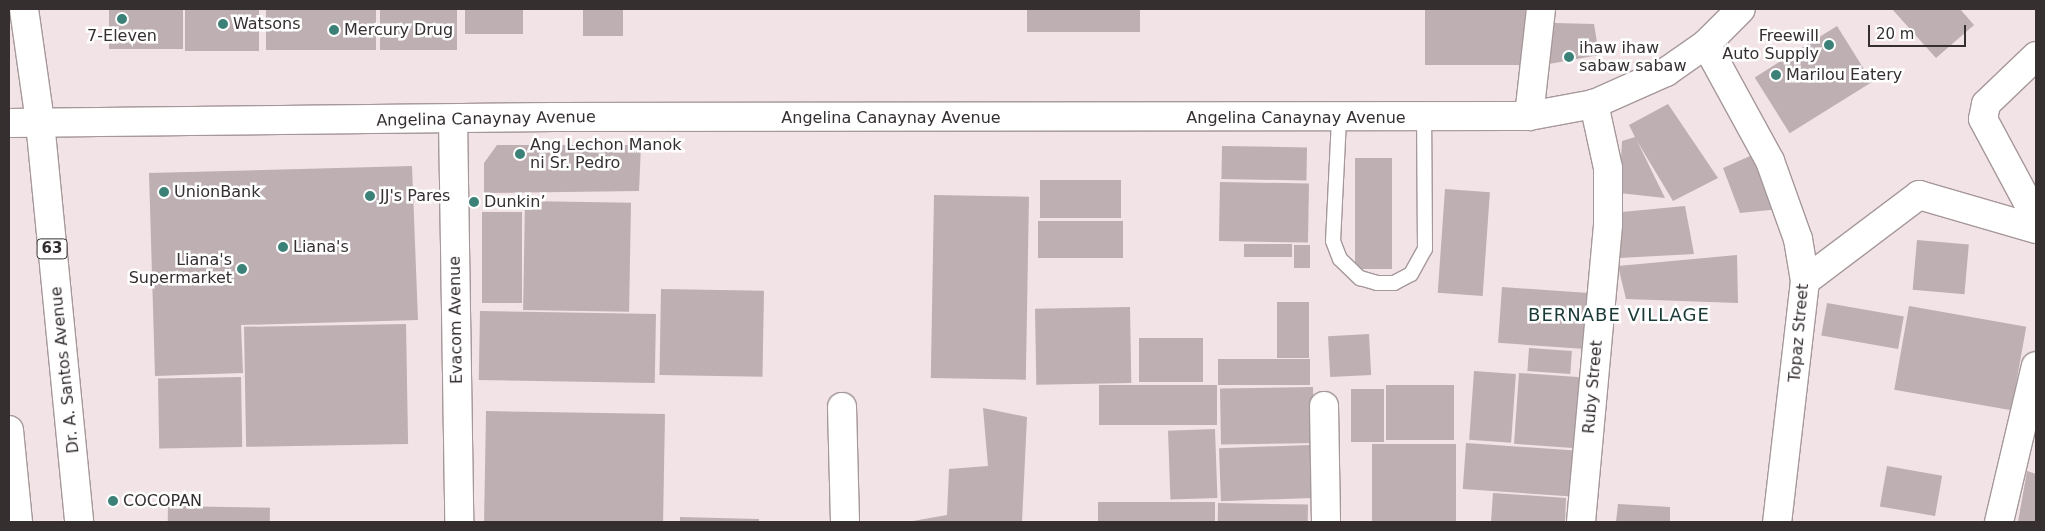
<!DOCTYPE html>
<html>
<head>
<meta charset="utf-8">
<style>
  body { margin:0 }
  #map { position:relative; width:2045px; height:531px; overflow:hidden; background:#f2e3e6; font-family:"DejaVu Sans",sans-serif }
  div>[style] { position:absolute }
  .building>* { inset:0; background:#bdafb2; transform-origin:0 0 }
  .roads { filter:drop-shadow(1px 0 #a6989a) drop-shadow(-1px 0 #a6989a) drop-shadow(0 1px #a6989a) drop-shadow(0 -1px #a6989a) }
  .service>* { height:14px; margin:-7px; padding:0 7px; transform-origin:7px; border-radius:7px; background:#fff }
  .minor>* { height:28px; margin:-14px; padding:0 14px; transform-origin:14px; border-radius:14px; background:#fff }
  .secondary>* { height:28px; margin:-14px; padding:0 14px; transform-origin:14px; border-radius:14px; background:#fff }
  .primary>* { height:28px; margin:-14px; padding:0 14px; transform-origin:14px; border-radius:14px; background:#fff }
  .dots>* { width:14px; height:14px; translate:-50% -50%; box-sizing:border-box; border:2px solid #fff; border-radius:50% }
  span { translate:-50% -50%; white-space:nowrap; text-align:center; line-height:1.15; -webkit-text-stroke:5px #fff; paint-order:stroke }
  .shield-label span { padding:1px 4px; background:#fff; border:1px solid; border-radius:4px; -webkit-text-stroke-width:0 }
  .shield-label { font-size:15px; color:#352f30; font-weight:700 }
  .poi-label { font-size:16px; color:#352f30 }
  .left { translate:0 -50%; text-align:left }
  .right { translate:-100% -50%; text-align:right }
  .street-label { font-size:16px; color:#352f30 }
  .neighbourhood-label { font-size:18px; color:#193a36; letter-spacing:1px }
  .frame { position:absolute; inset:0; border:10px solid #352f30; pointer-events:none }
  .scale { position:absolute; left:1868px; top:25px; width:98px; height:22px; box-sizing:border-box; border:2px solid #352f30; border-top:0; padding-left:6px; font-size:15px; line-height:18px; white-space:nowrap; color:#352f30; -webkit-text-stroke:4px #fff; paint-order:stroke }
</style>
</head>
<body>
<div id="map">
  <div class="building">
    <i style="left:109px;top:9px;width:74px;height:40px"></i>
    <i style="left:185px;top:9px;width:74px;height:42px"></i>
    <i style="left:266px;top:9px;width:110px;height:41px"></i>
    <i style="left:380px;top:9px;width:77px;height:41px"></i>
    <i style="left:465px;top:9px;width:58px;height:25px"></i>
    <i style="left:583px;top:9px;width:40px;height:27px"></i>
    <i style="left:1027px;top:9px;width:113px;height:23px"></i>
    <i style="left:1425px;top:9px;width:100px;height:56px"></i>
    <i style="clip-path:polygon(1892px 9px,1960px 9px,1974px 25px,1936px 58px)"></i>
    <i style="clip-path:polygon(1554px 23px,1594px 24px,1599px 55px,1549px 64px)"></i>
    <i style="left:1837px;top:26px;width:66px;height:97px;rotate:58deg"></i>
    <i style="clip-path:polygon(1668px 104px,1718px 178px,1673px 201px,1637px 141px,1665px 198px,1619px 193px,1622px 141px,1635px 137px,1629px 125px)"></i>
    <i style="clip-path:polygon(497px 145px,641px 145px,639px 191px,484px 193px,484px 163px)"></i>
    <i style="left:1222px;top:146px;width:85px;height:33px;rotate:1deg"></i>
    <i style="clip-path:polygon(1759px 152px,1781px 209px,1740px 213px,1723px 168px)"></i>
    <i style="left:1355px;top:158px;width:37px;height:111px"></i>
    <i style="clip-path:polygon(412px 166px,418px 320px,241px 325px,243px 373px,155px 376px,149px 173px)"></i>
    <i style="left:1040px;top:180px;width:81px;height:38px"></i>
    <i style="left:1220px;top:182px;width:89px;height:59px;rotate:1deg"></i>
    <i style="left:1445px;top:189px;width:45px;height:104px;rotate:4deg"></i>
    <i style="left:934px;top:195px;width:95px;height:183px;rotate:1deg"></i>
    <i style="left:525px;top:201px;width:106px;height:109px;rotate:1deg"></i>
    <i style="clip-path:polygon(1685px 206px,1694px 254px,1619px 258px,1622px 212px)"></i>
    <i style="left:482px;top:212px;width:40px;height:91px"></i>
    <i style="left:1038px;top:221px;width:85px;height:37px"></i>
    <i style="left:1917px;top:240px;width:52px;height:50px;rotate:5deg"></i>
    <i style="left:1244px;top:244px;width:48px;height:13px"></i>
    <i style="left:1294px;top:245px;width:16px;height:23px"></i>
    <i style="clip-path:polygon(1737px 255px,1738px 303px,1626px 299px,1618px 266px)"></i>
    <i style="left:1502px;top:287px;width:87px;height:56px;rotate:4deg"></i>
    <i style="left:661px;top:289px;width:103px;height:86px;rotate:1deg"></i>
    <i style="left:1277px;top:302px;width:32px;height:56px"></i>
    <i style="left:1827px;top:303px;width:78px;height:33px;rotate:10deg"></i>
    <i style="left:1909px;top:306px;width:119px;height:85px;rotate:10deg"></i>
    <i style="left:1130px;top:307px;width:76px;height:95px;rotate:89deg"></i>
    <i style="left:480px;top:311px;width:176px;height:69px;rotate:1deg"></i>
    <i style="left:406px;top:324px;width:120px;height:162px;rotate:89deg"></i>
    <i style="left:1369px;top:334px;width:41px;height:41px;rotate:87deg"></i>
    <i style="left:1139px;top:338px;width:64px;height:44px"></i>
    <i style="left:1529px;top:348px;width:43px;height:23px;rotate:4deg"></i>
    <i style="left:1218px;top:359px;width:92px;height:26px"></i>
    <i style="left:1474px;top:371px;width:42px;height:69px;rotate:4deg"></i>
    <i style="left:1519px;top:373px;width:62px;height:71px;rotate:4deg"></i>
    <i style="left:241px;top:377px;width:70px;height:83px;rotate:89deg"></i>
    <i style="left:1217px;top:385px;width:40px;height:118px;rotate:90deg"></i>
    <i style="left:1386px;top:385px;width:68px;height:55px"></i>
    <i style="left:1313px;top:387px;width:56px;height:93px;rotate:89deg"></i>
    <i style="left:1351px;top:389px;width:33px;height:53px"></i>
    <i style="clip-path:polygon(983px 408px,1027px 417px,1022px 522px,907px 522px,947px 515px,949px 469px,988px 466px)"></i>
    <i style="left:486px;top:411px;width:179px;height:111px;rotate:1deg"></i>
    <i style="left:1215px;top:429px;width:69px;height:47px;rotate:88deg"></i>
    <i style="left:1466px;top:443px;width:109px;height:46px;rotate:4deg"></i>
    <i style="left:1372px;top:444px;width:84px;height:78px"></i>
    <i style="left:1310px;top:445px;width:53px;height:91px;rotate:88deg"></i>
    <i style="left:1887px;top:466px;width:56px;height:41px;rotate:10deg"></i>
    <i style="clip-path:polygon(2027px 471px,2036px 474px,2036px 522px,2018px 522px)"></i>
    <i style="clip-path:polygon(1493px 493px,1566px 498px,1565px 522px,1491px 522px)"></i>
    <i style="left:1215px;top:502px;width:20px;height:117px;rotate:90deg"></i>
    <i style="left:1218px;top:503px;width:90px;height:19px;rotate:1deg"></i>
    <i style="clip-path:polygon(1618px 504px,1670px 507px,1670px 522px,1616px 522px)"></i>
    <i style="left:168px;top:506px;width:102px;height:16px;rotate:1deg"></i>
    <i style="clip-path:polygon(680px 517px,759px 519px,759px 522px,680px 522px)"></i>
  </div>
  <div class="roads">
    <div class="service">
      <i style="left:1339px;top:119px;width:122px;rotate:92.8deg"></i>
      <i style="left:1333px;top:241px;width:19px;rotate:69deg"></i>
      <i style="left:1340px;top:259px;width:28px;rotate:44deg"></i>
      <i style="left:1360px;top:278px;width:18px;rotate:16deg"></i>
      <i style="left:1377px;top:283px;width:17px"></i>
      <i style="left:1394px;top:283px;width:19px;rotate:-28deg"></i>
      <i style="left:1411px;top:274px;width:29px;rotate:-61deg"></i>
      <i style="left:1425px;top:249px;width:130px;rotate:-90.4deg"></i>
    </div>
    <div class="minor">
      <i style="left:1706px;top:44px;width:133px;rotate:61.3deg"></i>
      <i style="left:1770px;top:161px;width:83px;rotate:70.3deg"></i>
      <i style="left:1798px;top:239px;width:43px;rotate:80.5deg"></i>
      <i style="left:1805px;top:281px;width:243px;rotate:96.6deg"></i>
      <i style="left:2036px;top:56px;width:69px;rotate:136.2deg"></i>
      <i style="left:1986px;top:104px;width:15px;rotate:101deg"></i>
      <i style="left:1983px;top:119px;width:112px;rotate:61.8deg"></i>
      <i style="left:1529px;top:116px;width:108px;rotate:-83.6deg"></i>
      <i style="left:453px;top:119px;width:403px;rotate:89.1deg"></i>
      <i style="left:1805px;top:281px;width:143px;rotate:-37deg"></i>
      <i style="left:1919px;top:195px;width:122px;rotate:16.2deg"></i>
      <i style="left:1324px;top:406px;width:116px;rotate:89deg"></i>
      <i style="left:842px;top:407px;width:115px;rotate:88.5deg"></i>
      <i style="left:1581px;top:522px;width:298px;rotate:-84.8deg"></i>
      <i style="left:1608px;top:225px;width:57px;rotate:-90deg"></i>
      <i style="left:1608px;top:168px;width:66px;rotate:-102.3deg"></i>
      <i style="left:1999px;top:522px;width:160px;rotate:-76.7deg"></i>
    </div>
    <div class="secondary">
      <i style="left:9px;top:123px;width:545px;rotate:-0.63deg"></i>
      <i style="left:554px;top:117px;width:975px;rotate:-0.06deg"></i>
      <i style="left:1529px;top:116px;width:66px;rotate:-10.5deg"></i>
      <i style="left:1594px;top:104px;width:79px;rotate:-24deg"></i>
      <i style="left:1666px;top:72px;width:49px;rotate:-35deg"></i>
      <i style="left:1706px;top:44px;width:49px;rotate:-45deg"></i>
    </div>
    <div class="primary">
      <i style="left:24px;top:9px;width:114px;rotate:81.9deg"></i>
      <i style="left:40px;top:122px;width:402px;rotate:84.4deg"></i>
      <i style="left:9px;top:430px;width:92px;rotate:84.4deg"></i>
    </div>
  </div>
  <div class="dots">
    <i style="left:122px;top:19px;background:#3c8177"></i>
    <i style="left:223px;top:24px;background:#3c8177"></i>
    <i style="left:334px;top:30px;background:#3c8177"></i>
    <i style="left:1829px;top:45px;background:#3c8177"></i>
    <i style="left:1569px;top:57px;background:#3c8177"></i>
    <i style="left:1776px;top:75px;background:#3c8177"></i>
    <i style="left:520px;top:154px;background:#3c8177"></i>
    <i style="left:164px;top:192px;background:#3c8177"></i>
    <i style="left:370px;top:196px;background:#3c8177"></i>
    <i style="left:474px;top:202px;background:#3c8177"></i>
    <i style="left:283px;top:247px;background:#3c8177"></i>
    <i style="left:242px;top:269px;background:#3c8177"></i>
    <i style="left:113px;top:501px;background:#3c8177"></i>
  </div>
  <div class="shield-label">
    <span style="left:52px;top:249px">63</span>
  </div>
  <div class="poi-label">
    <span class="left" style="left:233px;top:24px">Watsons</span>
    <span class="left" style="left:344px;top:30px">Mercury Drug</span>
    <span style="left:122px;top:36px">7-Eleven</span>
    <span class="right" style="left:1819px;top:45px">Freewill<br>Auto Supply</span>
    <span class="left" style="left:1579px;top:57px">ihaw ihaw<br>sabaw sabaw</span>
    <span class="left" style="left:1786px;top:75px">Marilou Eatery</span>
    <span class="left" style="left:530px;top:154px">Ang Lechon Manok<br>ni Sr. Pedro</span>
    <span class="left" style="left:174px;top:192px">UnionBank</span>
    <span class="left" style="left:380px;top:196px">JJ's Pares</span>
    <span class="left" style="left:484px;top:202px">Dunkin’</span>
    <span class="left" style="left:293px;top:247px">Liana's</span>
    <span class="right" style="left:232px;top:269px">Liana's<br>Supermarket</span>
    <span class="left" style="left:123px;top:501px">COCOPAN</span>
  </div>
  <div class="street-label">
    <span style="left:891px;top:118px">Angelina Canaynay Avenue</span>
    <span style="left:1296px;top:118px">Angelina Canaynay Avenue</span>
    <span style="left:486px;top:119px;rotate:-1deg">Angelina Canaynay Avenue</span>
    <span style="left:456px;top:320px;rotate:-91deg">Evacom Avenue</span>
    <span style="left:1799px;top:333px;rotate:-85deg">Topaz Street</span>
    <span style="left:65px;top:370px;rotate:-96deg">Dr. A. Santos Avenue</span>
    <span style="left:1593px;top:387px;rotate:-85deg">Ruby Street</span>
  </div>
  <div class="neighbourhood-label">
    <span style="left:1619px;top:315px">BERNABE VILLAGE</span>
  </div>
  <div class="frame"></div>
  <div class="scale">20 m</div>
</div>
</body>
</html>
